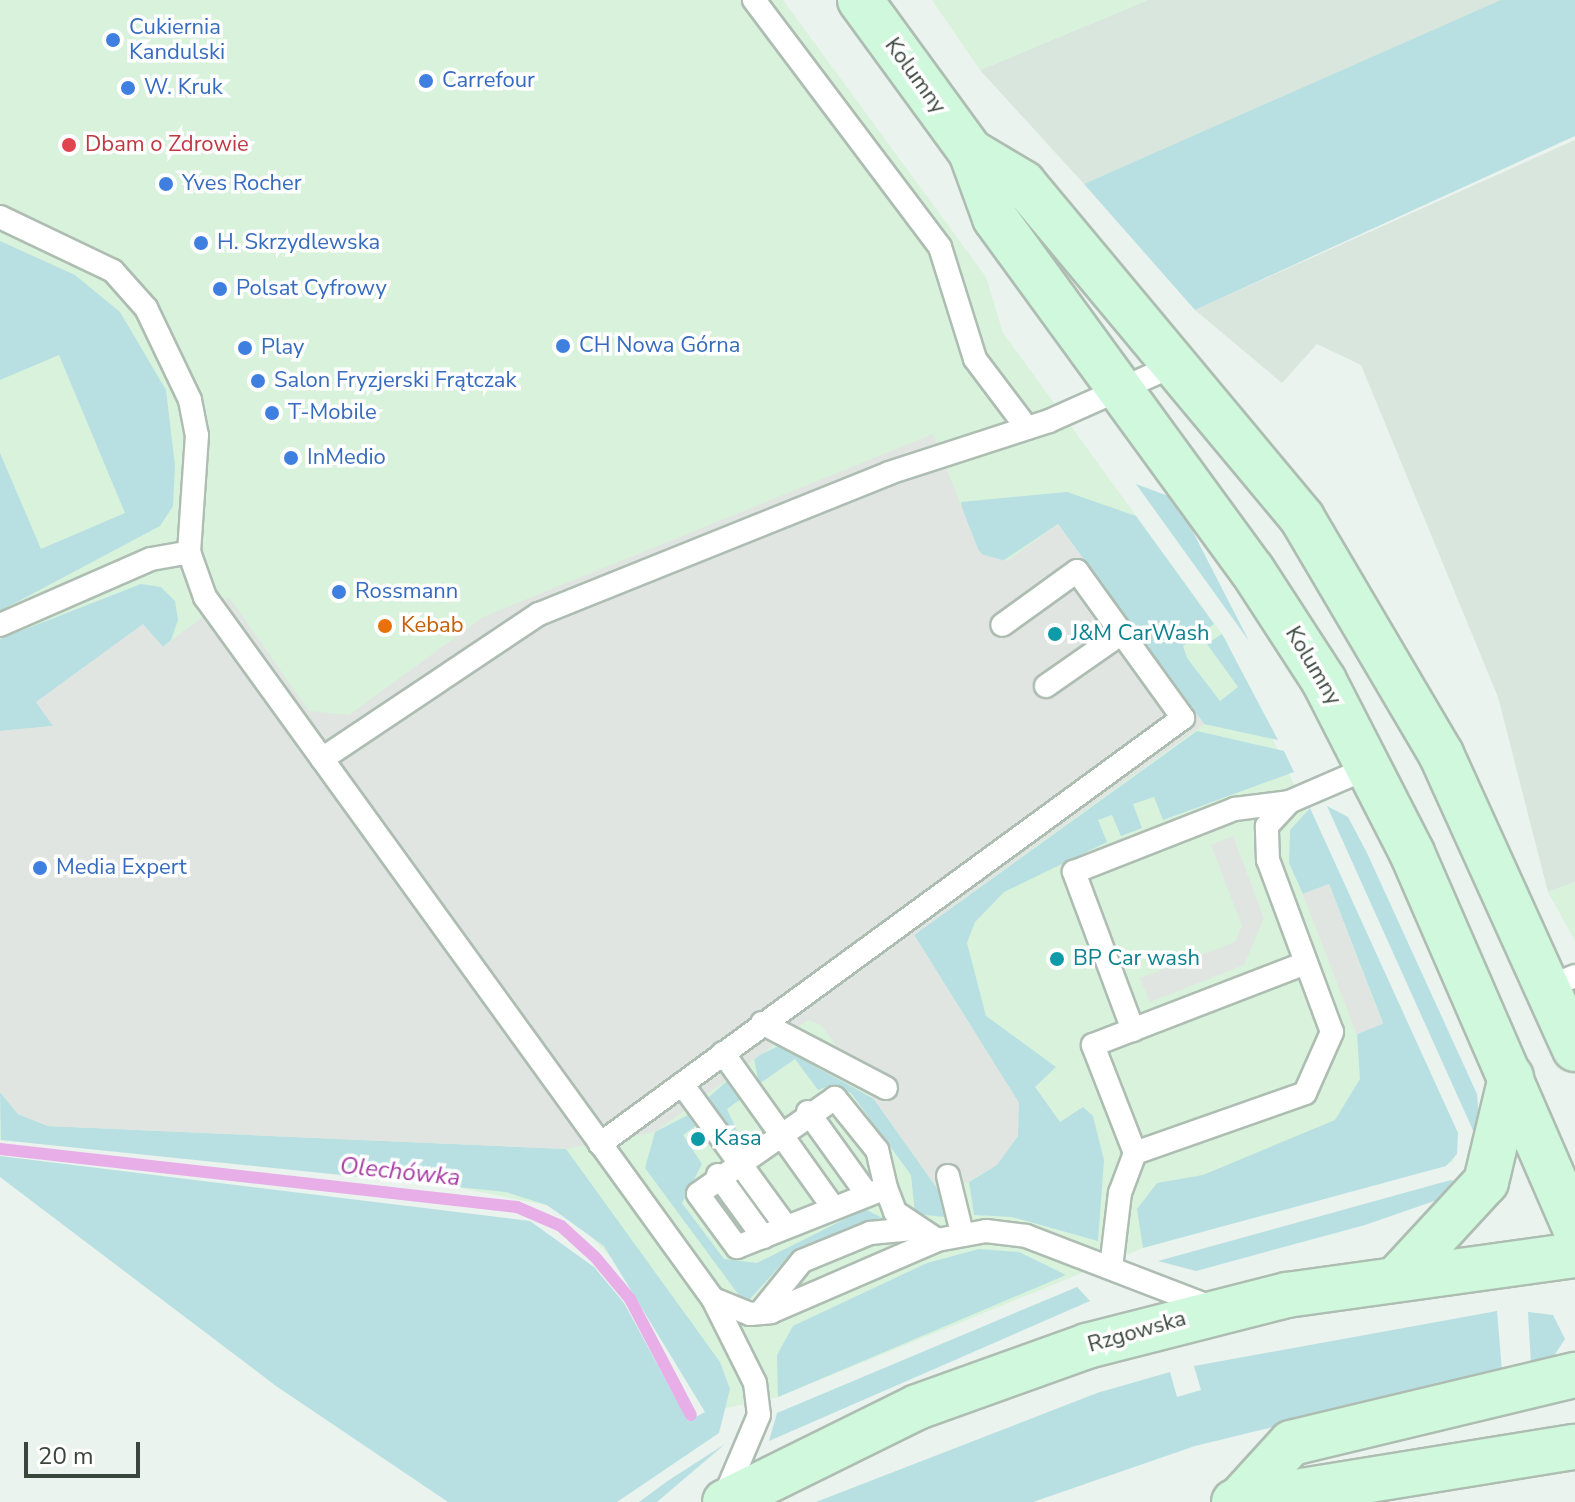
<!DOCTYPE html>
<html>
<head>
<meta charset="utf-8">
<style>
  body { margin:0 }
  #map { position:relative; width:1575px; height:1502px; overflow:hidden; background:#eaf3ed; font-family:"Nunito Sans",sans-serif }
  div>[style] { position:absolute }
  .residential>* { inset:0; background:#d9e6dd }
  .commercial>* { inset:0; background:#d8f2dc }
  .green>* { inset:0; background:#b8e0e2 }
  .parking>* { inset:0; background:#e1e5e2; transform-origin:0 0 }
  .stream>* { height:12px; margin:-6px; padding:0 6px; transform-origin:6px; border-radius:6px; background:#e8aee8 }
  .roads { filter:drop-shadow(2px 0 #aebdb2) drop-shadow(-2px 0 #aebdb2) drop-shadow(0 2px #aebdb2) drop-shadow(0 -2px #aebdb2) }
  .lane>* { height:22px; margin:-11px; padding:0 11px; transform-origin:11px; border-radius:11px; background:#fff }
  .secondary>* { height:44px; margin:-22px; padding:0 22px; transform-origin:22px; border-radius:22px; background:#cff8dd }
  .dots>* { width:22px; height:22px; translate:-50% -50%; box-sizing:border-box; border:4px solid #fff; border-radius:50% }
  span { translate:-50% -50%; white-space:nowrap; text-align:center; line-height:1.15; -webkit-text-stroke:7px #fff; paint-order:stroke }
  .shop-label { font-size:22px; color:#366cbe }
  .left { translate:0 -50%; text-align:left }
  .street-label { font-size:22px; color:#39463c }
  .health-label { font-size:22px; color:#be3a42 }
  .food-label { font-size:22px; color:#c56008 }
  .culture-label { font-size:22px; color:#0d838f }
  .water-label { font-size:24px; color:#a63ea4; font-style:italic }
  .scale { position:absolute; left:24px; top:1442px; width:116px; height:36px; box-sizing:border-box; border:4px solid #39463c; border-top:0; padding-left:10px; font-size:24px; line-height:28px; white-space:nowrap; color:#39463c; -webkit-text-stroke:6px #fff; paint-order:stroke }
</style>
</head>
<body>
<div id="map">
  <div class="residential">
    <i style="clip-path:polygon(1148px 0,1501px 0,1503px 5px,1084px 184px,980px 70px)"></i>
    <i style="clip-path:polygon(1575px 140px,1575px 882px,1548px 892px,1498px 697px,1361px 365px,1317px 344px,1282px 383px,1195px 310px)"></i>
  </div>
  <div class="commercial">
    <i style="clip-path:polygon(0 0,783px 0,986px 277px,1003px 333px,1225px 638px,1458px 1133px,1453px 1162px,1143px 1248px,778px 1397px,706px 1412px,621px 1268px,579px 1224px,546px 1205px,431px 1182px,0 1140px)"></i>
    <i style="clip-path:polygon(932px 0,1148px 0,980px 70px)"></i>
    <i style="clip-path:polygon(1575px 882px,1575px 941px,1548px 892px)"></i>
  </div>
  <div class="green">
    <i style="clip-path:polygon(1501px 0,1575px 0,1575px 136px,1195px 310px,1084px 184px)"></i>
    <i style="clip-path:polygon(0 241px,75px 275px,120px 312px,166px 390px,175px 466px,173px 506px,160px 526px,0 611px,0 453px,41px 549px,125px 513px,59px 355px,0 380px)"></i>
    <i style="clip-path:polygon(1136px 484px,1176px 499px,1249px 641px)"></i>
    <i style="clip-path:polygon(1067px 492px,1136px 516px,1214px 624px,1183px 646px,1187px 658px,1220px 701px,1238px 687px,1207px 644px,1222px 634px,1278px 740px,1204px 724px,1058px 524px,1001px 562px,985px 558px,967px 536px,961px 502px)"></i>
    <i style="clip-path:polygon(141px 584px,161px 587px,175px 601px,178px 620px,171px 640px,163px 647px,143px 625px,37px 703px,54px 726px,0 731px,0 639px)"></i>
    <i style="clip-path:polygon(1197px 731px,1284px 751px,1294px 772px,1163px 820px,1154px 797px,1133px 804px,1142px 828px,1121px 836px,1112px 815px,1098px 820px,1107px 842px,1004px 892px,975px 922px,967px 943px,986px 1016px,1056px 1067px,1035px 1087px,1060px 1122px,1083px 1107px,1093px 1116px,1104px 1160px,1098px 1241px,1012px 1217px,974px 1215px,969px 1182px,997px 1165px,1019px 1103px,914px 935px)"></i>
    <i style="clip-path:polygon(1327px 806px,1348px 817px,1367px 853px,1477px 1094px,1481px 1148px)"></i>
    <i style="clip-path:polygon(1310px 808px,1458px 1133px,1457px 1154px,1446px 1166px,1143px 1248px,1137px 1209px,1157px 1183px,1203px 1175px,1335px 1120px,1360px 1079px,1357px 1034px,1383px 1023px,1329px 884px,1303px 894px,1289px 863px,1290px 830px)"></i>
    <i style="clip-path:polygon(778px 1046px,874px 1099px,946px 1201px,945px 1217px,915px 1214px,911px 1175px,851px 1093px,831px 1085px,818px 1090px,795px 1059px,759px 1084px,754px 1058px)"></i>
    <i style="clip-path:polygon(727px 1081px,745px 1096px,727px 1109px,737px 1131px,726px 1128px,709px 1097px)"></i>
    <i style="clip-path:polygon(0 1092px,18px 1114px,48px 1126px,566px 1149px,720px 1362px,730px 1389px,719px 1433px,617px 1502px,448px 1502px,276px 1386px,0 1177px,0 1156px,530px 1221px,594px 1267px,624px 1303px,688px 1421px,705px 1412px,604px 1246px,547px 1205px,506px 1192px,1px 1140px)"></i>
    <i style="clip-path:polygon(690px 1114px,700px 1123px,683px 1135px,702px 1164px,682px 1203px,724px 1259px,757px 1263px,865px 1209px,884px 1219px,789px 1256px,749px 1300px,741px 1298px,645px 1168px,655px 1132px)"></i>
    <i style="clip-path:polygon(1451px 1180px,1461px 1185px,1443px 1198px,1365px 1225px,1196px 1271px,1158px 1261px)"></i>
    <i style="clip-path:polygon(979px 1249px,1019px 1252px,1066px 1275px,778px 1397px,777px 1355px,793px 1326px,927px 1263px)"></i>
    <i style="clip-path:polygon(1077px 1287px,1090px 1301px,769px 1441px,777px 1413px)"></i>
    <i style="clip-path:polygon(1497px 1311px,1502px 1371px,1195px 1446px,1033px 1502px,816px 1502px,1097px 1393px,1170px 1372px,1177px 1397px,1201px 1390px,1194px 1366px)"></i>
    <i style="clip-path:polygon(1528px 1312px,1553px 1315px,1565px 1339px,1554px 1356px,1531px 1364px)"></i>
    <i style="clip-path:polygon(725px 1444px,657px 1502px,639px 1502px,669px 1480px)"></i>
  </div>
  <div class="parking">
    <i style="clip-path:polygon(933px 434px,980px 554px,1007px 561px,1058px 524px,1204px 724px,914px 935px,1019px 1103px,1018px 1136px,997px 1165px,943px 1196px,821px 1025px,808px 1020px,655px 1132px,566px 1149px,48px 1126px,18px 1114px,0 1092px,0 731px,53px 726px,36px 702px,143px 624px,163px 647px,229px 597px,309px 711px,349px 715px,483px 617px)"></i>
    <i style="clip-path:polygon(1233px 836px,1264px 918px,1244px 965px,1150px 1002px,1140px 978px,1235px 942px,1242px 926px,1211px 845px)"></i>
    <i style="left:1329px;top:884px;width:150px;height:28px;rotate:69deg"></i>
  </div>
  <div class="stream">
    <i style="left:0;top:1149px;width:520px;rotate:6.4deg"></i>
    <i style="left:517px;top:1207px;width:48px;rotate:23.4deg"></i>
    <i style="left:561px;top:1226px;width:47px;rotate:42.4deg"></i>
    <i style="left:596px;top:1258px;width:53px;rotate:50.3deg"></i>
    <i style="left:630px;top:1299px;width:131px;rotate:62.3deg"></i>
  </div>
  <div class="roads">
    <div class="lane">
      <i style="left:754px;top:0;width:309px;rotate:53deg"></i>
      <i style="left:940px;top:247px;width:117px;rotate:72.6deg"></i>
      <i style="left:975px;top:359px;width:86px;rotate:53deg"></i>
      <i style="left:0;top:217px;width:125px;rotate:25.5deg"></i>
      <i style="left:113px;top:271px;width:50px;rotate:48.3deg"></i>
      <i style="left:146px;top:308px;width:102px;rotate:64.4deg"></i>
      <i style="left:190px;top:400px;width:36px;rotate:79deg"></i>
      <i style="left:197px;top:435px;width:117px;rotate:93.9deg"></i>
      <i style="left:189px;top:552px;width:48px;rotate:70.4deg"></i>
      <i style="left:205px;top:597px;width:867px;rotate:54.11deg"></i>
      <i style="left:713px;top:1299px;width:94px;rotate:63.4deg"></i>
      <i style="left:755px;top:1383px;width:32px;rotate:83deg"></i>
      <i style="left:759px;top:1415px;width:87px;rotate:113deg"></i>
      <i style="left:0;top:625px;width:165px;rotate:-23.6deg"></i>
      <i style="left:151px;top:559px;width:39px;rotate:-10deg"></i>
      <i style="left:1046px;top:686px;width:93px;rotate:-34.9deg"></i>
      <i style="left:322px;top:759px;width:261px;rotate:-33.8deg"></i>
      <i style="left:539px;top:614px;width:377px;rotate:-21.9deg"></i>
      <i style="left:889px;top:473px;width:168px;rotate:-18deg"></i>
      <i style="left:1049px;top:421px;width:140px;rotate:-24deg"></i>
      <i style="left:1548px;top:987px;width:29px;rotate:-22deg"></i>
      <i style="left:762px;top:1023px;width:140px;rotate:27.7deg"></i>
      <i style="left:1133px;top:1030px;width:169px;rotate:-110.5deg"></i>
      <i style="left:1074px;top:872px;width:173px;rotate:-21.4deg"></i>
      <i style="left:1235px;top:809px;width:54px;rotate:-7.4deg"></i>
      <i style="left:723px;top:1053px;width:188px;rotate:54.5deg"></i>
      <i style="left:682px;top:1084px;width:173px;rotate:53.9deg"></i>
      <i style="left:808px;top:1112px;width:101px;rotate:54.3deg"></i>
      <i style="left:600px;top:1144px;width:722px;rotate:-36.16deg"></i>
      <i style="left:1183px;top:718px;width:181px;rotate:-125.8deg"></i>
      <i style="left:1077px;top:571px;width:92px;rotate:144.2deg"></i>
      <i style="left:1135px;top:1153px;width:180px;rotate:-19.4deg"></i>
      <i style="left:1305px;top:1093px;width:67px;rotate:-66.1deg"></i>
      <i style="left:1332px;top:1032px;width:184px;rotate:-110.4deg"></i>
      <i style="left:1268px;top:860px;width:34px;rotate:-92deg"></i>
      <i style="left:1267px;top:826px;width:33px;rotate:-47deg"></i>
      <i style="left:1289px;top:802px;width:88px;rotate:-23.4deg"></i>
      <i style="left:718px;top:1175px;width:77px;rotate:54deg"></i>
      <i style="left:948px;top:1176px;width:59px;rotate:76.2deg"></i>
      <i style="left:886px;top:1188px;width:39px;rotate:-103deg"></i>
      <i style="left:877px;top:1150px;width:67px;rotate:-128.9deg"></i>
      <i style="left:835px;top:1098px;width:167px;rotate:145deg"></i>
      <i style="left:698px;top:1194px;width:66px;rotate:53.7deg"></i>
      <i style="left:737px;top:1247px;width:160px;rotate:-21.6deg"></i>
      <i style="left:886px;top:1188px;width:26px;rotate:69deg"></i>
      <i style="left:895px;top:1212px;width:50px;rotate:33.7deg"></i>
      <i style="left:1111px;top:1268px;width:76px;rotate:-83.2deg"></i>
      <i style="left:1120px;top:1193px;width:43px;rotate:-69.4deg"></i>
      <i style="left:1135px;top:1153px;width:116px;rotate:-111.3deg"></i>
      <i style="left:1093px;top:1045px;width:228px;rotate:-21.1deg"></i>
      <i style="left:713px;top:1299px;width:40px;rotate:22deg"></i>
      <i style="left:750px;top:1314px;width:21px;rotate:-5deg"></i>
      <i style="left:771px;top:1312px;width:181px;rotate:-23.4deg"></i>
      <i style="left:937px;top:1240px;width:50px;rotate:-10.4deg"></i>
      <i style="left:986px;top:1231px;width:40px;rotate:7.1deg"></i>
      <i style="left:1026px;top:1236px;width:201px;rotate:21deg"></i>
      <i style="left:760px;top:1313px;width:67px;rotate:-51.1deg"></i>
      <i style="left:802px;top:1261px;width:74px;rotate:-22.4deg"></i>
      <i style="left:870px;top:1233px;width:43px;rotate:-5.3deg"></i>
    </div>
    <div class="secondary">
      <i style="left:860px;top:0;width:188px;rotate:53.9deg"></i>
      <i style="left:971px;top:152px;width:70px;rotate:70deg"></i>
      <i style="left:995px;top:218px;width:436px;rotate:53.9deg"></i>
      <i style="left:1252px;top:570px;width:132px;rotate:57deg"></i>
      <i style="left:1324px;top:681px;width:193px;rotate:62.9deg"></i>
      <i style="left:1412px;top:853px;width:408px;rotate:66.5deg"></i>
      <i style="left:971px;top:152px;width:61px;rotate:30.8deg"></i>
      <i style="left:1023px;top:183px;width:436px;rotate:50.2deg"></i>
      <i style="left:1302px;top:518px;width:274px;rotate:59.5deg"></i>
      <i style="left:1441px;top:754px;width:324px;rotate:65.6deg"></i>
      <i style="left:1401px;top:1274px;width:125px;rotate:-47.3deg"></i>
      <i style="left:1486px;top:1182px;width:108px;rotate:-76.6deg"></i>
      <i style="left:1239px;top:1500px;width:77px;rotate:-47.6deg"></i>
      <i style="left:1291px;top:1443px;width:292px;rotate:-13.5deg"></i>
      <i style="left:725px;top:1502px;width:214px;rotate:-26.3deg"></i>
      <i style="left:917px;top:1407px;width:181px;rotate:-19.7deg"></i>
      <i style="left:1087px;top:1346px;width:206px;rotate:-14.3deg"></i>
      <i style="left:1287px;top:1295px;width:291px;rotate:-7.9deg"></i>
      <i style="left:1234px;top:1502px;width:345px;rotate:-9.2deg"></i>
    </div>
  </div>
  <div class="dots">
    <i style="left:113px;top:40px;background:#3f7fe0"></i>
    <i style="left:426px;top:81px;background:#3f7fe0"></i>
    <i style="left:128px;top:88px;background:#3f7fe0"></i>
    <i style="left:69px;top:145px;background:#e0444e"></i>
    <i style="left:166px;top:184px;background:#3f7fe0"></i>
    <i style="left:201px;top:243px;background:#3f7fe0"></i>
    <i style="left:220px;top:289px;background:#3f7fe0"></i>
    <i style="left:563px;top:346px;background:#3f7fe0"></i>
    <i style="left:245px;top:348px;background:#3f7fe0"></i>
    <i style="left:258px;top:381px;background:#3f7fe0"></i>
    <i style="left:272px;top:413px;background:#3f7fe0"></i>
    <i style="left:291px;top:458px;background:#3f7fe0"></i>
    <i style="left:339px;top:592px;background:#3f7fe0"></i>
    <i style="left:385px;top:626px;background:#e8710a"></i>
    <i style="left:1055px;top:634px;background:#0f9aa8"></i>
    <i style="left:40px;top:868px;background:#3f7fe0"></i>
    <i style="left:1057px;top:959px;background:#0f9aa8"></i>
    <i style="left:698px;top:1139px;background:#0f9aa8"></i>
  </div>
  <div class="shop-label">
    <span class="left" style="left:129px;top:40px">Cukiernia<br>Kandulski</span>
    <span class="left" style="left:442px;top:81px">Carrefour</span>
    <span class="left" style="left:144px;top:88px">W. Kruk</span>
    <span class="left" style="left:182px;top:184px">Yves Rocher</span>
    <span class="left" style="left:217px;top:243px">H. Skrzydlewska</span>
    <span class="left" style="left:236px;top:289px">Polsat Cyfrowy</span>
    <span class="left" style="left:579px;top:346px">CH Nowa Górna</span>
    <span class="left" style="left:261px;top:348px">Play</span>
    <span class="left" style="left:274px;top:381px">Salon Fryzjerski Frątczak</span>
    <span class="left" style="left:288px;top:413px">T-Mobile</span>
    <span class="left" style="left:307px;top:458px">InMedio</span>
    <span class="left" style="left:355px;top:592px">Rossmann</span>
    <span class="left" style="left:56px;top:868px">Media Expert</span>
  </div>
  <div class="street-label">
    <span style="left:915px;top:76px;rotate:54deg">Kolumny</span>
    <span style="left:1313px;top:666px;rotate:59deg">Kolumny</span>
    <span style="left:1137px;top:1332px;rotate:-16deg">Rzgowska</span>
  </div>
  <div class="health-label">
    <span class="left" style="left:85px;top:145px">Dbam o Zdrowie</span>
  </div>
  <div class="food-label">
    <span class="left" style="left:401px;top:626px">Kebab</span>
  </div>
  <div class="culture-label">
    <span class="left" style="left:1071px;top:634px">J&amp;M CarWash</span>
    <span class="left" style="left:1073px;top:959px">BP Car wash</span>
    <span class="left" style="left:714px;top:1139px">Kasa</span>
  </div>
  <div class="water-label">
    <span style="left:400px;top:1172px;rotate:6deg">Olechówka</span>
  </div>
  <div class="scale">20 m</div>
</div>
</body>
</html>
